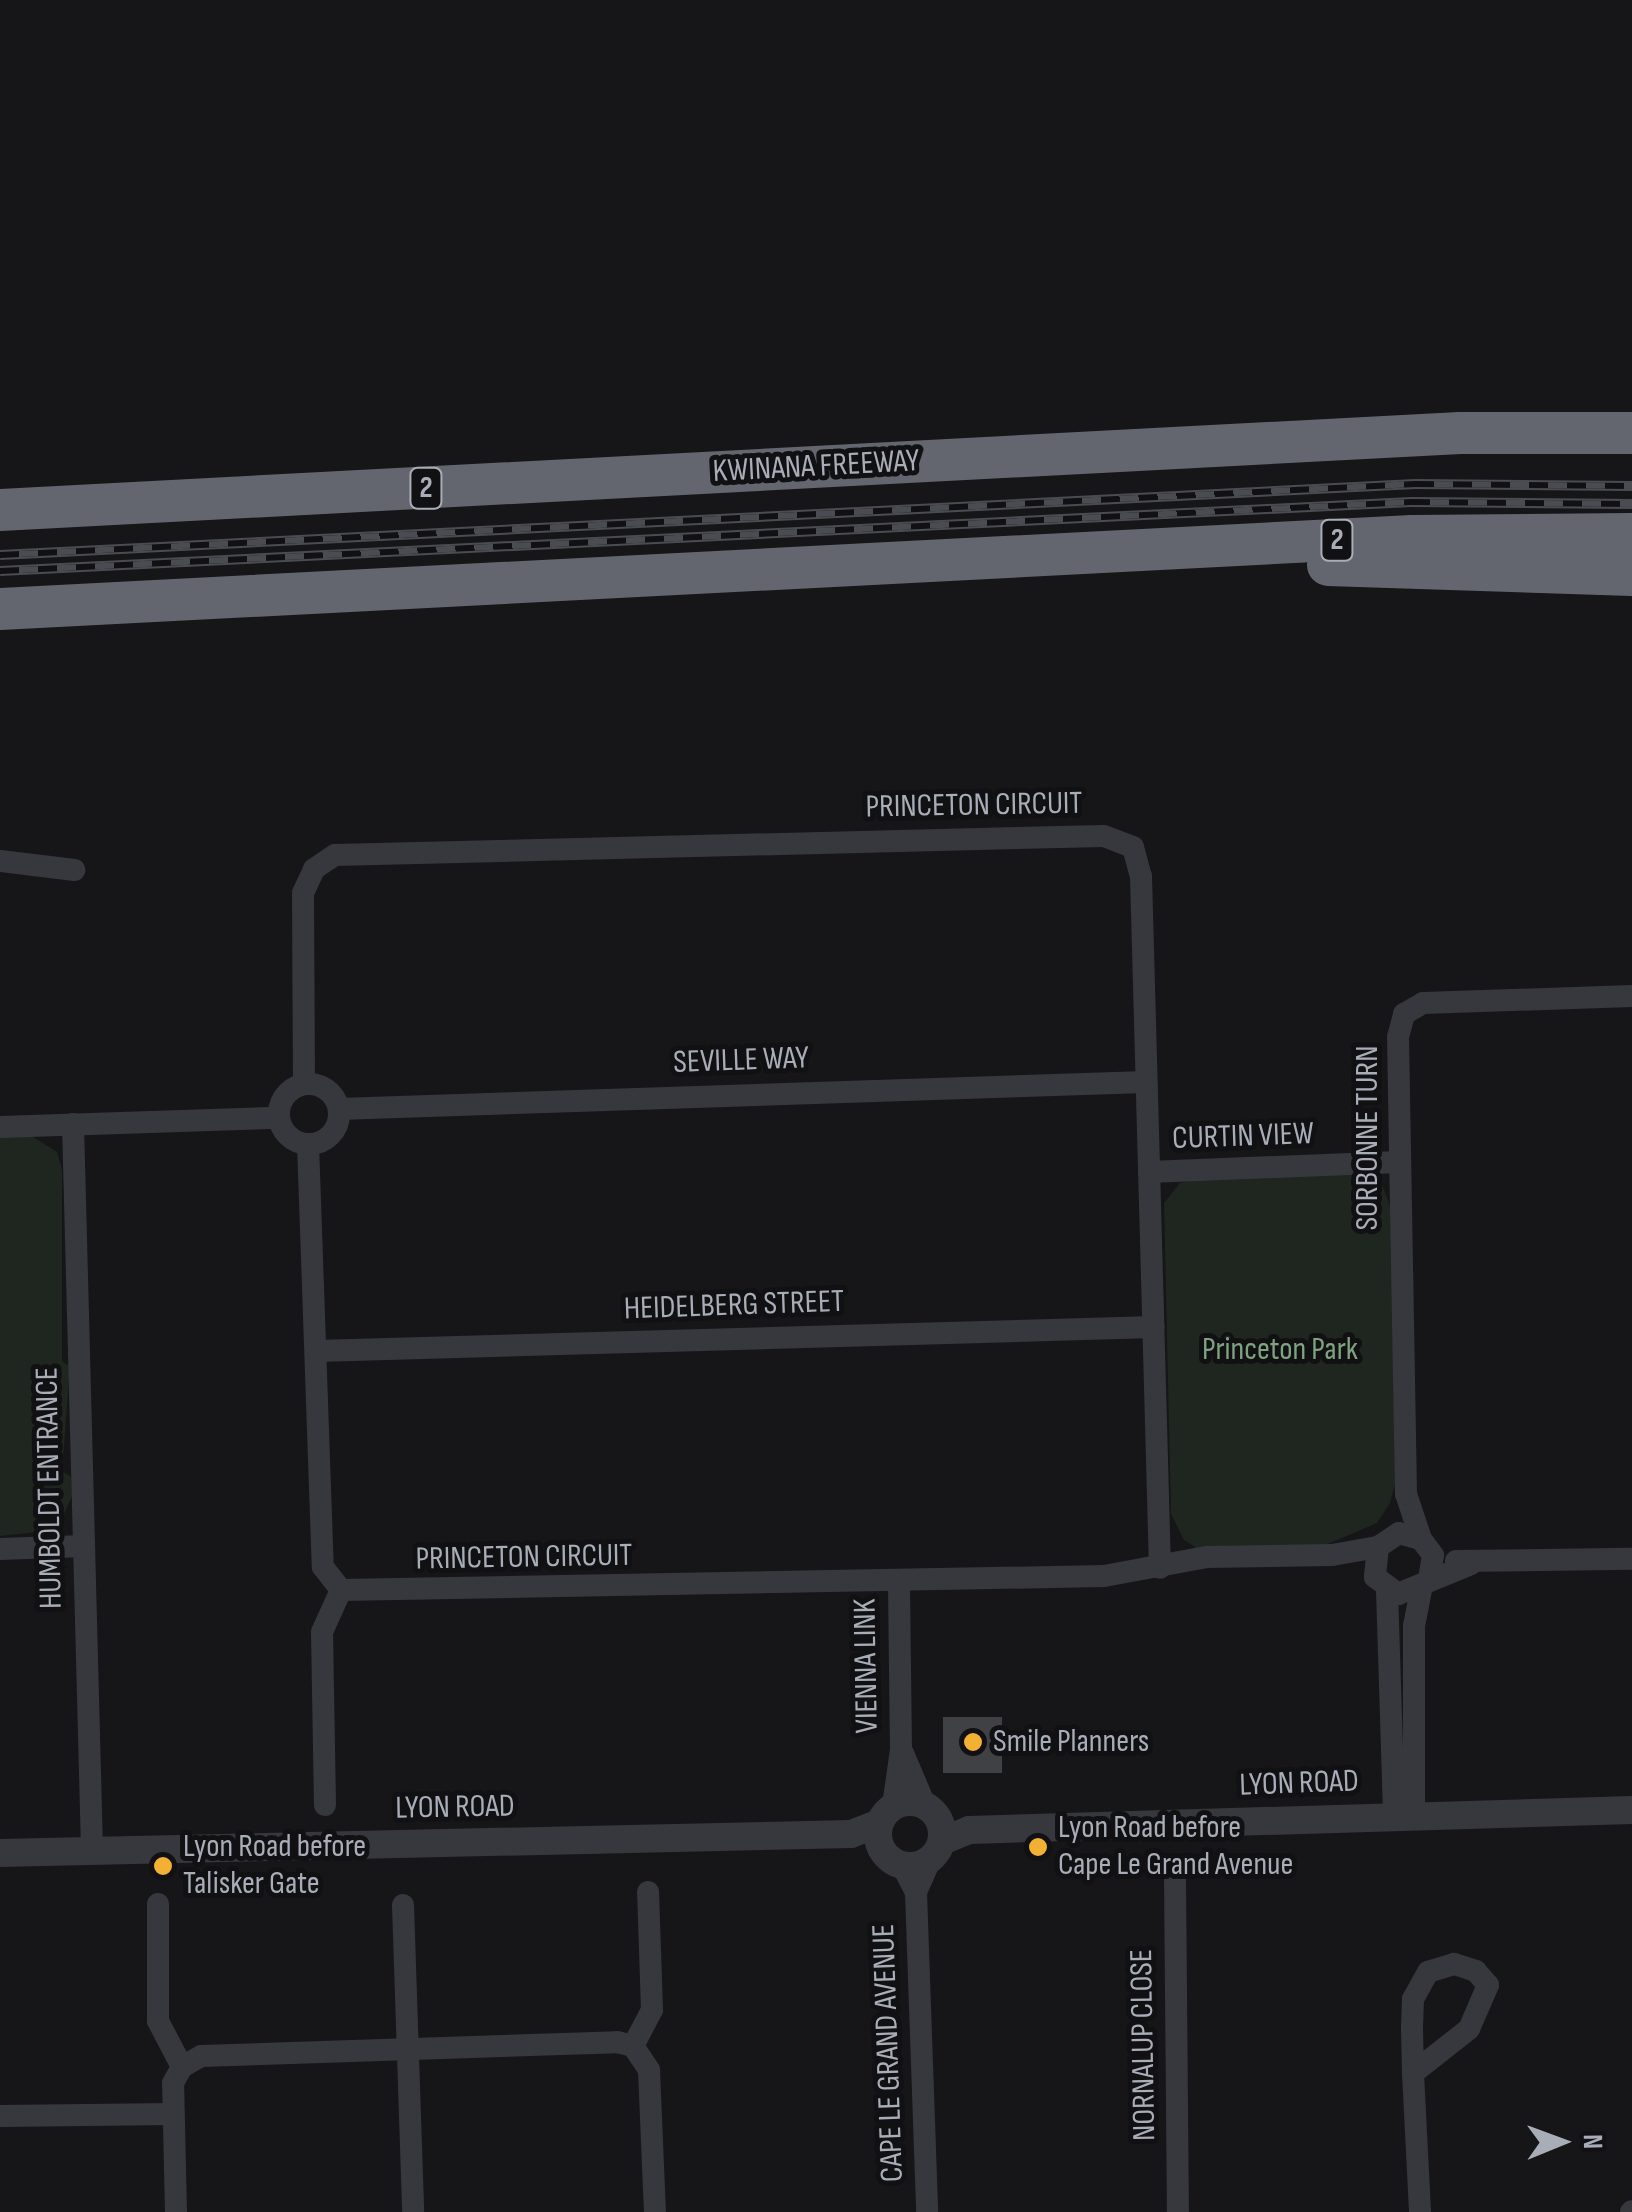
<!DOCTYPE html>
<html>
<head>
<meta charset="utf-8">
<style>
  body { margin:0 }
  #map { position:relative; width:1632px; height:2212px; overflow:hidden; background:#161618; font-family:"Sofia Sans Condensed",sans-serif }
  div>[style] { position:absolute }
  .green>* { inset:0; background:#1e261f }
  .building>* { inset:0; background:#404145; transform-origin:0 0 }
  .minor>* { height:22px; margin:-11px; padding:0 11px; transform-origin:11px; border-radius:11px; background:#37383d }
  .minor>.ring { margin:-11px; padding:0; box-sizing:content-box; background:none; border:22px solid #37383d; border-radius:50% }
  .tertiary>* { height:28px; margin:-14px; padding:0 14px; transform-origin:14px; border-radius:14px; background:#37383d }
  .tertiary>.ring { margin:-14px; padding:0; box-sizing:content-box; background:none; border:28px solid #37383d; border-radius:50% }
  .motorway>* { height:42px; margin:-21px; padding:0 21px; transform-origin:21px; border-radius:21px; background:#63666e }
  .rail>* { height:10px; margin-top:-5px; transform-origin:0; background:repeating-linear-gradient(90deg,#111113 0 19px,#4a4c52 0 38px); box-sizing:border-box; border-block:2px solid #4a4c52 }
  .dots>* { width:28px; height:28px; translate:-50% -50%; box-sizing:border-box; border:5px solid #111113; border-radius:50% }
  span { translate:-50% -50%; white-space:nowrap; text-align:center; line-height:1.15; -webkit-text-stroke:10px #111113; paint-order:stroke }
  .shield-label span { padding:2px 8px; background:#111113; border:2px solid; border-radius:8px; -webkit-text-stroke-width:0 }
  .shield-label { font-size:30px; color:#a8adb8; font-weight:700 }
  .street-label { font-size:32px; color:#a8adb8 }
  .park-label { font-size:32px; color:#7fa381 }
  .poi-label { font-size:32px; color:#a8adb8 }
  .left { translate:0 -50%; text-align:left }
  .north { position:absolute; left:1512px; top:2092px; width:100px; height:100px; -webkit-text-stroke:8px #111113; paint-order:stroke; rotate:89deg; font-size:28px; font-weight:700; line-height:40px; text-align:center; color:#a8adb8 }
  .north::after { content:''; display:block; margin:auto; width:35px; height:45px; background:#a8adb8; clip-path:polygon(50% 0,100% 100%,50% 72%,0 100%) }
</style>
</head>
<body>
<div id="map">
  <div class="green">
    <i style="clip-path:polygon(30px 1135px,57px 1152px,62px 1170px,62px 1361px,70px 1367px,62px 1471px,71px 1477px,72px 1496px,57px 1530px,0 1536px,0 1137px)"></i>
    <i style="clip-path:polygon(1356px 1174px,1382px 1185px,1391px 1208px,1395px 1484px,1390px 1503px,1377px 1523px,1323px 1546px,1198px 1549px,1184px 1540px,1171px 1514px,1164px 1203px,1180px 1183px,1193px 1180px)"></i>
  </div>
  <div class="building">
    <i style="left:943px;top:1717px;width:59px;height:56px"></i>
  </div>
  <div class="minor">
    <i style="left:0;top:861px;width:75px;rotate:6.9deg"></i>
    <i style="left:304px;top:1084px;width:191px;rotate:-90.3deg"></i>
    <i style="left:303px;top:893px;width:26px;rotate:-65deg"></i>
    <i style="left:314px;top:869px;width:25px;rotate:-34deg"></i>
    <i style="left:335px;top:855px;width:769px;rotate:-1.42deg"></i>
    <i style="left:1104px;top:836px;width:31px;rotate:21deg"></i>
    <i style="left:1133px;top:847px;width:30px;rotate:75deg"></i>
    <i style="left:1141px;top:876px;width:692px;rotate:88.43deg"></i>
    <i class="ring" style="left:279px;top:1084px;width:38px;height:38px"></i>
    <i style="left:339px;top:1109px;width:807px;rotate:-1.92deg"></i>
    <i style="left:73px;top:1124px;width:726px;rotate:88.5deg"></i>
    <i style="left:0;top:1127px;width:278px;rotate:-1.9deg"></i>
    <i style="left:308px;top:1144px;width:423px;rotate:88deg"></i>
    <i style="left:323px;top:1567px;width:29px;rotate:52deg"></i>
    <i style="left:341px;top:1590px;width:763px;rotate:-1.05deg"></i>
    <i style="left:1104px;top:1576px;width:105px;rotate:-10.5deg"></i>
    <i style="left:1207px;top:1557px;width:125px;rotate:-0.9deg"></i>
    <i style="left:1332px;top:1555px;width:47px;rotate:-9.9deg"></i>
    <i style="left:1149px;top:1172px;width:250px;rotate:-2.3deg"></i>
    <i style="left:317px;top:1351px;width:837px;rotate:-1.64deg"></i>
    <i style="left:1421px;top:1539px;width:47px;rotate:-108.4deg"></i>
    <i style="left:1406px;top:1494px;width:457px;rotate:-91deg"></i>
    <i style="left:1398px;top:1037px;width:24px;rotate:-75deg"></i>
    <i style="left:1404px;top:1014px;width:22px;rotate:-30deg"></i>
    <i style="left:1423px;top:1003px;width:209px;rotate:-1.9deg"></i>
    <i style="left:0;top:1549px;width:84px;rotate:-2deg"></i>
    <i style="left:1456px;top:1561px;width:176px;rotate:-0.7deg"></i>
    <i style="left:1429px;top:1580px;width:25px;rotate:-81deg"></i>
    <i style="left:1433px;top:1555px;width:20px;rotate:-127deg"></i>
    <i style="left:1421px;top:1539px;width:23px;rotate:-165deg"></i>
    <i style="left:1399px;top:1533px;width:25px;rotate:146deg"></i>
    <i style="left:1378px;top:1547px;width:30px;rotate:96deg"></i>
    <i style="left:1375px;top:1577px;width:29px;rotate:36deg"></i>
    <i style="left:1398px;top:1594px;width:79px;rotate:-22.3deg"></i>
    <i style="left:1387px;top:1590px;width:226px;rotate:88.2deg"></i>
    <i style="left:903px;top:1753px;width:56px;rotate:67.1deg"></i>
    <i style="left:325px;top:1805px;width:173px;rotate:-91deg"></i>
    <i style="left:322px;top:1632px;width:46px;rotate:-65.7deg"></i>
    <i style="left:893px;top:1806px;width:57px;rotate:-81.9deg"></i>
    <i style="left:901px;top:1750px;width:169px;rotate:-90.7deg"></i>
    <i style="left:1414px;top:1816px;width:190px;rotate:-90deg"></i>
    <i style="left:1414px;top:1626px;width:38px;rotate:-79deg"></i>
    <i style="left:902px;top:1865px;width:30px;rotate:63deg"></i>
    <i style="left:916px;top:1892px;width:320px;rotate:88deg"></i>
    <i style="left:1175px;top:1877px;width:335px;rotate:89.5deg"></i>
    <i style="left:916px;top:1892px;width:37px;rotate:-66deg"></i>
    <i style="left:158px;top:1904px;width:117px;rotate:90deg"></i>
    <i style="left:158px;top:2021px;width:52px;rotate:62.4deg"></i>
    <i style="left:403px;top:1905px;width:307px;rotate:88.1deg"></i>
    <i style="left:633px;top:2046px;width:41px;rotate:-62.2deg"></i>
    <i style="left:652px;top:2010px;width:118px;rotate:-91.9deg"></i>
    <i style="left:1413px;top:2073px;width:71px;rotate:-38.2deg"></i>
    <i style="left:1469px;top:2029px;width:48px;rotate:-66.6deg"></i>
    <i style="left:1488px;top:1985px;width:18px;rotate:-131deg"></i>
    <i style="left:1476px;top:1971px;width:23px;rotate:-162deg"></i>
    <i style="left:1454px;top:1964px;width:27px;rotate:163deg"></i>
    <i style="left:1428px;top:1972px;width:31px;rotate:119deg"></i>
    <i style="left:1413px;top:1999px;width:30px;rotate:92deg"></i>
    <i style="left:1412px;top:2029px;width:44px;rotate:88.7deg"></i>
    <i style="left:1413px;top:2073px;width:139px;rotate:87.1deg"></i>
    <i style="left:0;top:2116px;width:173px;rotate:-0.7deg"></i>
    <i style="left:176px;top:2212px;width:129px;rotate:-91.3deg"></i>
    <i style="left:173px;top:2083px;width:18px;rotate:-61deg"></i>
    <i style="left:182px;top:2067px;width:22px;rotate:-30deg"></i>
    <i style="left:201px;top:2056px;width:416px;rotate:-1.9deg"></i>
    <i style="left:617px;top:2042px;width:16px;rotate:14deg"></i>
    <i style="left:633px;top:2046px;width:29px;rotate:56deg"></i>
    <i style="left:649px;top:2070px;width:142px;rotate:87.6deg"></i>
    <i style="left:1631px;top:2212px;width:1px;rotate:-45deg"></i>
  </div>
  <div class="tertiary">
    <i class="ring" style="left:878px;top:1802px;width:36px;height:36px"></i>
    <i style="left:942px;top:1841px;width:29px;rotate:-22deg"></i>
    <i style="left:969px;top:1830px;width:663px;rotate:-1.73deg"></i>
    <i style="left:0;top:1853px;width:851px;rotate:-1.28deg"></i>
    <i style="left:851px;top:1834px;width:31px;rotate:-21deg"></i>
  </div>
  <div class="motorway">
    <i style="left:0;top:510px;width:1462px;rotate:-3.02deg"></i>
    <i style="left:1460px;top:433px;width:172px"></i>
    <i style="left:1328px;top:565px;width:304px;rotate:1.9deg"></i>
    <i style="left:0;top:609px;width:1414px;rotate:-2.96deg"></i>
    <i style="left:1412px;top:536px;width:220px;rotate:-0.5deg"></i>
  </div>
  <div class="rail">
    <i style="left:0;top:555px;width:1417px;rotate:-2.87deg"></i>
    <i style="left:1415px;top:484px;width:217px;rotate:0.5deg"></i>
    <i style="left:0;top:571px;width:1413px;rotate:-2.8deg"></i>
    <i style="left:1411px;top:502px;width:221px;rotate:0.5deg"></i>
  </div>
  <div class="dots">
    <i style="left:973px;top:1742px;background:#f2b134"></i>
    <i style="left:1038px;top:1847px;background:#f2b134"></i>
    <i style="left:163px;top:1866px;background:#f2b134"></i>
  </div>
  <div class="shield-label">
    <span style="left:426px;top:488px">2</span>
    <span style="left:1337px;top:540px">2</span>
  </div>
  <div class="street-label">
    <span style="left:816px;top:467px;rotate:-3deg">KWINANA FREEWAY</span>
    <span style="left:974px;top:806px;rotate:-1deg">PRINCETON CIRCUIT</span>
    <span style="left:741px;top:1061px;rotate:-2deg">SEVILLE WAY</span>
    <span style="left:1243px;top:1137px;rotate:-2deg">CURTIN VIEW</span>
    <span style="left:1368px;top:1138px;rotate:-90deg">SORBONNE TURN</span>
    <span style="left:734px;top:1306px;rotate:-2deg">HEIDELBERG STREET</span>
    <span style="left:50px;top:1488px;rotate:-91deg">HUMBOLDT ENTRANCE</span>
    <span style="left:524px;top:1558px;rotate:-1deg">PRINCETON CIRCUIT</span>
    <span style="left:867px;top:1666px;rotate:-91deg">VIENNA LINK</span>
    <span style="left:1299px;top:1784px;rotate:-2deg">LYON ROAD</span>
    <span style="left:455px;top:1808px;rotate:-1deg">LYON ROAD</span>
    <span style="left:1144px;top:2045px;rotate:-91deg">NORNALUP CLOSE</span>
    <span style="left:889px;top:2053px;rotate:-92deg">CAPE LE GRAND AVENUE</span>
  </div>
  <div class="park-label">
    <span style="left:1280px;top:1350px">Princeton Park</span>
  </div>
  <div class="poi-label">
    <span class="left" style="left:993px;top:1742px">Smile Planners</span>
    <span class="left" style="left:1058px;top:1847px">Lyon Road before<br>Cape Le Grand Avenue</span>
    <span class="left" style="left:183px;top:1866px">Lyon Road before<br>Talisker Gate</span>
  </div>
  <div class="north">N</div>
</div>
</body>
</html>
